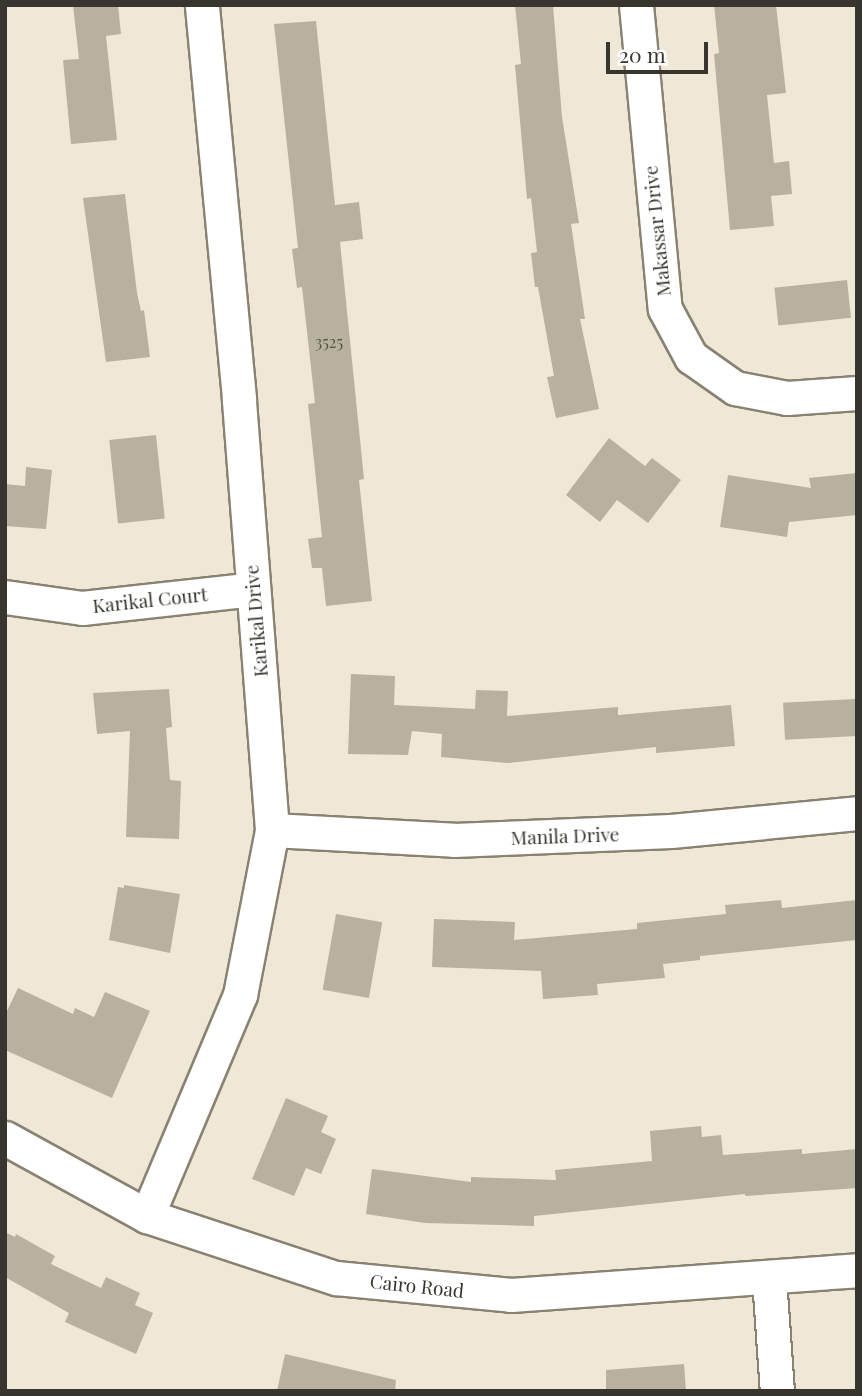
<!DOCTYPE html>
<html>
<head>
<meta charset="utf-8">
<style>
  body { margin:0 }
  #map { position:relative; width:862px; height:1396px; overflow:hidden; background:#f0e8d6; font-family:"Playfair Display",serif }
  div>[style] { position:absolute }
  .building>* { inset:0; background:#b8b1a0; transform-origin:0 0 }
  .roads { filter:drop-shadow(2px 0 #898272) drop-shadow(-2px 0 #898272) drop-shadow(0 2px #898272) drop-shadow(0 -2px #898272) }
  .street>* { height:33px; margin:-16.5px; padding:0 16.5px; transform-origin:16.5px; border-radius:16.5px; background:#fff }
  span { translate:-50% -50%; white-space:nowrap; text-align:center; line-height:1.15; -webkit-text-stroke:7px #fff; paint-order:stroke }
  .number-label { font-size:16px; color:#58544a }
  .number-label span { -webkit-text-stroke-width:0 }
  .street-label { font-size:19px; color:#38352e }
  .frame { position:absolute; inset:0; border:7px solid #38352e; pointer-events:none }
  .scale { position:absolute; left:606px; top:42px; width:102px; height:32px; box-sizing:border-box; border:4px solid #38352e; border-top:0; padding-left:9px; font-size:21px; line-height:24px; white-space:nowrap; color:#38352e; -webkit-text-stroke:5px #fff; paint-order:stroke }
</style>
</head>
<body>
<div id="map">
  <div class="building">
    <i style="clip-path:polygon(73px 5px,118px 5px,121px 34px,106px 36px,117px 140px,71px 144px,63px 60px,79px 59px)"></i>
    <i style="clip-path:polygon(515px 5px,553px 5px,562px 117px,579px 223px,571px 224px,585px 319px,580px 319px,599px 409px,556px 418px,547px 377px,554px 376px,538px 287px,535px 287px,531px 253px,537px 252px,531px 198px,527px 199px,515px 65px,521px 64px)"></i>
    <i style="clip-path:polygon(714px 5px,776px 5px,786px 93px,767px 95px,774px 163px,789px 161px,792px 194px,771px 196px,774px 226px,730px 230px,714px 54px,719px 53px)"></i>
    <i style="clip-path:polygon(316px 21px,335px 205px,359px 202px,363px 239px,340px 242px,364px 479px,359px 480px,372px 601px,326px 606px,322px 568px,312px 568px,308px 539px,322px 537px,308px 404px,315px 403px,302px 287px,297px 288px,292px 249px,298px 248px,274px 24px)"></i>
    <i style="clip-path:polygon(125px 194px,137px 293px,141px 311px,144px 310px,150px 357px,106px 362px,83px 198px)"></i>
    <i style="left:847px;top:280px;width:38px;height:73px;rotate:84deg"></i>
    <i style="left:156px;top:435px;width:84px;height:47px;rotate:84deg"></i>
    <i style="clip-path:polygon(609px 438px,645px 466px,652px 458px,681px 480px,648px 523px,617px 500px,600px 522px,566px 495px)"></i>
    <i style="clip-path:polygon(26px 467px,52px 470px,46px 529px,5px 526px,5px 484px,25px 486px)"></i>
    <i style="clip-path:polygon(857px 473px,857px 515px,789px 522px,787px 537px,720px 527px,728px 475px,811px 488px,809px 478px)"></i>
    <i style="clip-path:polygon(351px 674px,395px 676px,394px 705px,475px 709px,476px 690px,508px 691px,507px 716px,618px 707px,618px 715px,731px 705px,735px 746px,656px 753px,656px 747px,507px 763px,441px 757px,442px 734px,412px 731px,408px 755px,348px 754px)"></i>
    <i style="clip-path:polygon(169px 689px,172px 727px,166px 728px,170px 780px,181px 781px,179px 839px,126px 837px,130px 731px,97px 734px,93px 693px)"></i>
    <i style="left:855px;top:699px;width:37px;height:72px;rotate:87deg"></i>
    <i style="clip-path:polygon(124px 885px,180px 894px,170px 953px,109px 940px,118px 887px,124px 888px)"></i>
    <i style="clip-path:polygon(781px 900px,782px 908px,857px 900px,857px 940px,700px 956px,700px 960px,663px 964px,665px 978px,597px 984px,598px 995px,543px 999px,541px 971px,432px 967px,434px 919px,515px 922px,514px 940px,637px 929px,637px 923px,726px 914px,725px 905px)"></i>
    <i style="left:336px;top:914px;width:47px;height:77px;rotate:10deg"></i>
    <i style="clip-path:polygon(18px 988px,73px 1014px,75px 1008px,94px 1017px,105px 992px,150px 1011px,112px 1098px,5px 1050px,5px 1015px)"></i>
    <i style="clip-path:polygon(286px 1098px,328px 1116px,321px 1132px,336px 1139px,321px 1174px,306px 1168px,294px 1196px,252px 1179px)"></i>
    <i style="clip-path:polygon(701px 1126px,702px 1137px,721px 1135px,723px 1155px,802px 1149px,802px 1154px,857px 1149px,857px 1188px,745px 1196px,745px 1194px,534px 1216px,534px 1226px,425px 1223px,366px 1214px,372px 1169px,471px 1182px,471px 1177px,556px 1180px,555px 1170px,652px 1161px,650px 1131px)"></i>
    <i style="clip-path:polygon(5px 1232px,15px 1237px,16px 1234px,55px 1256px,51px 1264px,101px 1288px,106px 1277px,140px 1293px,135px 1305px,153px 1313px,136px 1354px,65px 1322px,69px 1313px,5px 1277px)"></i>
    <i style="clip-path:polygon(285px 1354px,396px 1380px,395px 1391px,277px 1391px)"></i>
    <i style="clip-path:polygon(684px 1364px,686px 1391px,606px 1391px,606px 1370px)"></i>
  </div>
  <div class="roads">
    <div class="street">
      <i style="left:636px;top:5px;width:305px;rotate:84.6deg"></i>
      <i style="left:665px;top:309px;width:55px;rotate:61.6deg"></i>
      <i style="left:691px;top:357px;width:54px;rotate:35.2deg"></i>
      <i style="left:735px;top:388px;width:53px;rotate:10.9deg"></i>
      <i style="left:787px;top:398px;width:70px;rotate:-4.1deg"></i>
      <i style="left:5px;top:597px;width:78px;rotate:8.1deg"></i>
      <i style="left:82px;top:608px;width:172px;rotate:-6.3deg"></i>
      <i style="left:272px;top:830px;width:182px;rotate:3.1deg"></i>
      <i style="left:454px;top:840px;width:217px;rotate:-2.4deg"></i>
      <i style="left:671px;top:831px;width:187px;rotate:-5.5deg"></i>
      <i style="left:5px;top:1138px;width:162px;rotate:28.8deg"></i>
      <i style="left:147px;top:1216px;width:199px;rotate:18.2deg"></i>
      <i style="left:336px;top:1278px;width:176px;rotate:5.5deg"></i>
      <i style="left:511px;top:1295px;width:347px;rotate:-4.1deg"></i>
      <i style="left:147px;top:1216px;width:240px;rotate:-67.2deg"></i>
      <i style="left:240px;top:995px;width:168px;rotate:-79deg"></i>
      <i style="left:272px;top:830px;width:433px;rotate:-94.4deg"></i>
      <i style="left:239px;top:398px;width:395px;rotate:-95.4deg"></i>
      <i style="left:769px;top:1278px;width:113px;rotate:86deg"></i>
    </div>
  </div>
  <div class="number-label">
    <span style="left:329px;top:342px">3525</span>
  </div>
  <div class="street-label">
    <span style="left:657px;top:231px;rotate:-96deg">Makassar Drive</span>
    <span style="left:150px;top:600px;rotate:-6deg">Karikal Court</span>
    <span style="left:256px;top:621px;rotate:-95deg">Karikal Drive</span>
    <span style="left:565px;top:836px;rotate:-2deg">Manila Drive</span>
    <span style="left:417px;top:1286px;rotate:6deg">Cairo Road</span>
  </div>
  <div class="frame"></div>
  <div class="scale">20 m</div>
</div>
</body>
</html>
